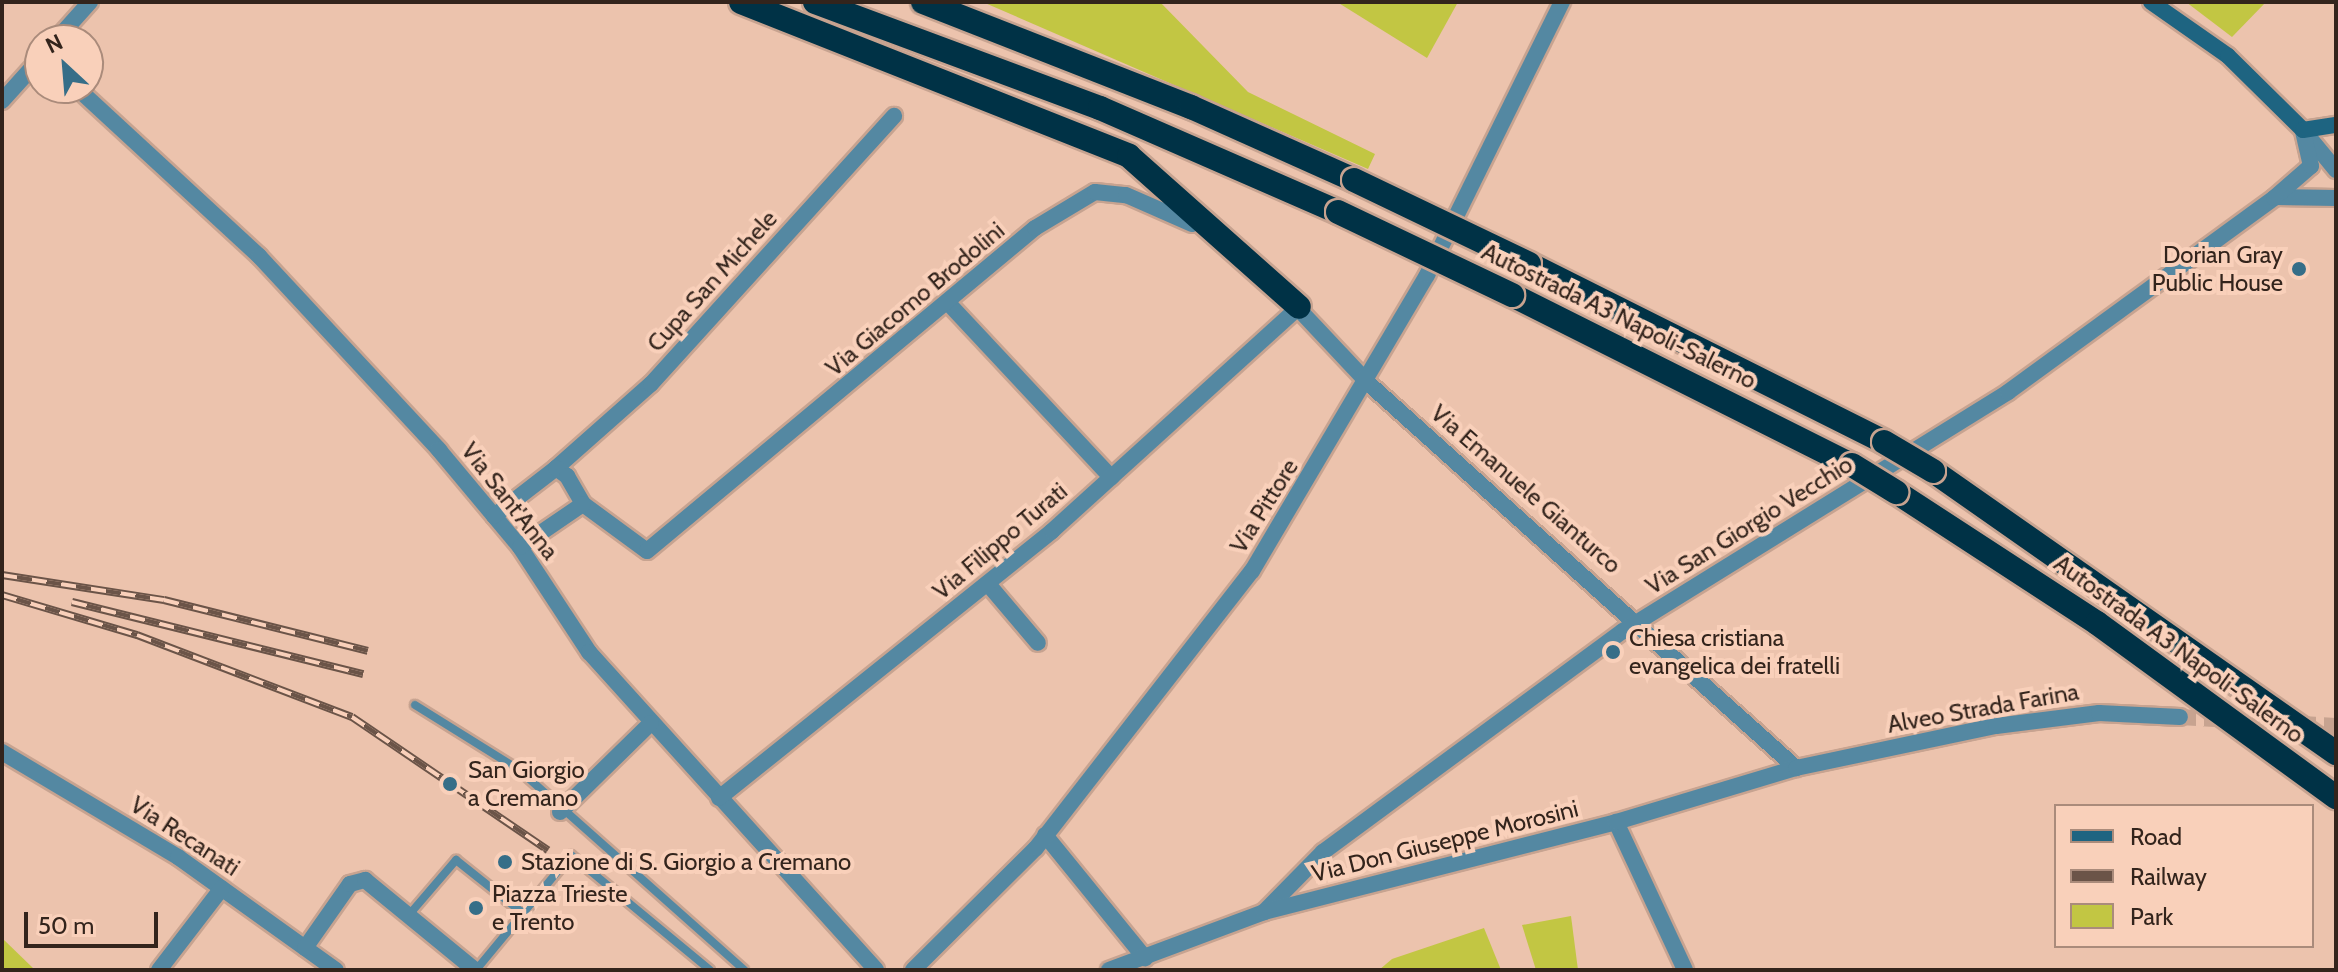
<!DOCTYPE html>
<html>
<head>
<meta charset="utf-8">
<style>
  body { margin:0 }
  #map { position:relative; width:2338px; height:972px; overflow:hidden; background:#ecc3ad; font-family:Cabin,sans-serif }
  div>[style] { position:absolute }
  .green>* { inset:0; background:#c2c643 }
  .street-tunnel>* { height:16px; margin-top:-8px; transform-origin:0; background:repeating-linear-gradient(90deg,#c7a390 0 16px,transparent 0 24px) }
  .roads { filter:drop-shadow(2px 0 #c7a390) drop-shadow(-2px 0 #c7a390) drop-shadow(0 2px #c7a390) drop-shadow(0 -2px #c7a390) }
  .lane>* { height:8px; margin:-4px; padding:0 4px; transform-origin:4px; border-radius:4px; background:#5488a2 }
  .street>* { height:16px; margin:-8px; padding:0 8px; transform-origin:8px; border-radius:8px; background:#5488a2 }
  .secondary>* { height:16px; margin:-8px; padding:0 8px; transform-origin:8px; border-radius:8px; background:#1e6481 }
  .highway>* { height:24px; margin:-12px; padding:0 12px; transform-origin:12px; border-radius:12px; background:#003246 }
  .rail>* { height:8px; margin-top:-4px; transform-origin:0; background:repeating-linear-gradient(90deg,#f9d0ba 0 15px,#6b5448 0 30px); box-sizing:border-box; border-block:2px solid #6b5448 }
  .bridges { filter:drop-shadow(2px 0 #c7a390) drop-shadow(-2px 0 #c7a390) drop-shadow(0 2px #c7a390) drop-shadow(0 -2px #c7a390) }
  .highway-bridge>* { height:24px; margin:-12px; padding:0 12px; transform-origin:12px; border-radius:12px; background:#003246 }
  .dots>* { width:22px; height:22px; translate:-50% -50%; box-sizing:border-box; border:4px solid #f9d0ba; border-radius:50% }
  span { translate:-50% -50%; white-space:nowrap; text-align:center; line-height:1.15; -webkit-text-stroke:8px #f9d0ba; paint-order:stroke }
  .poi-label { font-size:24px; color:#33241c }
  .right { translate:-100% -50%; text-align:right }
  .left { translate:0 -50%; text-align:left }
  .street-label { font-size:24px; color:#33241c }
  .frame { position:absolute; inset:0; border:4px solid #33241c; pointer-events:none }
  .legend { position:absolute; left:2054px; top:804px; width:260px; height:144px; box-sizing:border-box; background:#f9d0ba; border:2px solid #aa8b7b; margin:0; padding:10px 14px; list-style:none; font-size:24px; color:#33241c }
  .legend li { display:flex; align-items:center; gap:16px; height:40px }
  .legend b { width:40px; border:2px solid #aa8b7b }
  .north { position:absolute; left:24px; top:24px; width:80px; height:80px; box-sizing:border-box; background:#f9d0ba; border:2px solid #aa8b7b; border-radius:50%; rotate:334deg; font-size:22px; font-weight:700; line-height:32px; text-align:center; color:#33241c }
  .north::after { content:''; display:block; margin:auto; width:28px; height:36px; background:#366e88; clip-path:polygon(50% 0,100% 100%,50% 72%,0 100%) }
  .scale { position:absolute; left:24px; top:912px; width:134px; height:36px; box-sizing:border-box; border:4px solid #33241c; border-top:0; padding-left:10px; font-size:24px; line-height:28px; white-space:nowrap; color:#33241c; -webkit-text-stroke:6px #f9d0ba; paint-order:stroke }
</style>
</head>
<body>
<div id="map">
  <div class="green">
    <i style="clip-path:polygon(1160px 2px,1248px 92px,1375px 154px,1368px 169px,985px 3px)"></i>
    <i style="clip-path:polygon(1337px 2px,1458px 2px,1427px 58px)"></i>
    <i style="clip-path:polygon(2186px 2px,2266px 2px,2232px 37px)"></i>
    <i style="clip-path:polygon(1571px 916px,1578px 970px,1536px 970px,1522px 925px)"></i>
    <i style="clip-path:polygon(1484px 928px,1501px 970px,1379px 970px,1392px 959px)"></i>
    <i style="clip-path:polygon(2px 938px,35px 970px,2px 970px)"></i>
  </div>
  <div class="street-tunnel">
    <i style="left:2180px;top:717px;width:156px;rotate:3.3deg"></i>
  </div>
  <div class="roads">
    <div class="lane">
      <i style="left:415px;top:705px;width:121px;rotate:31.9deg"></i>
      <i style="left:518px;top:769px;width:302px;rotate:41.6deg"></i>
      <i style="left:408px;top:916px;width:74px;rotate:-49.4deg"></i>
      <i style="left:456px;top:860px;width:87px;rotate:38.5deg"></i>
      <i style="left:476px;top:970px;width:149px;rotate:-50.4deg"></i>
      <i style="left:571px;top:855px;width:180px;rotate:39.6deg"></i>
    </div>
    <div class="street">
      <i style="left:56px;top:40px;width:51px;rotate:-48.2deg"></i>
      <i style="left:77px;top:88px;width:248px;rotate:42.7deg"></i>
      <i style="left:259px;top:256px;width:265px;rotate:47.1deg"></i>
      <i style="left:439px;top:450px;width:126px;rotate:50.1deg"></i>
      <i style="left:520px;top:547px;width:126px;rotate:56.7deg"></i>
      <i style="left:589px;top:652px;width:428px;rotate:47.9deg"></i>
      <i style="left:2px;top:101px;width:57px;rotate:-47.9deg"></i>
      <i style="left:2303px;top:130px;width:52px;rotate:50.5deg"></i>
      <i style="left:2276px;top:197px;width:60px;rotate:1deg"></i>
      <i style="left:1292px;top:302px;width:111px;rotate:46.8deg"></i>
      <i style="left:1368px;top:383px;width:576px;rotate:41.97deg"></i>
      <i style="left:950px;top:305px;width:236px;rotate:46.9deg"></i>
      <i style="left:556px;top:468px;width:127px;rotate:-41.5deg"></i>
      <i style="left:651px;top:384px;width:362px;rotate:-47.8deg"></i>
      <i style="left:583px;top:504px;width:79px;rotate:36.3deg"></i>
      <i style="left:647px;top:551px;width:505px;rotate:-39.78deg"></i>
      <i style="left:1035px;top:228px;width:70px;rotate:-31deg"></i>
      <i style="left:1095px;top:192px;width:31px;rotate:6deg"></i>
      <i style="left:1126px;top:195px;width:72px;rotate:23.7deg"></i>
      <i style="left:494px;top:516px;width:78px;rotate:-37.7deg"></i>
      <i style="left:556px;top:468px;width:14px;rotate:36deg"></i>
      <i style="left:567px;top:476px;width:32px;rotate:60deg"></i>
      <i style="left:583px;top:504px;width:76px;rotate:145.7deg"></i>
      <i style="left:988px;top:584px;width:77px;rotate:49.7deg"></i>
      <i style="left:2px;top:752px;width:205px;rotate:30.8deg"></i>
      <i style="left:178px;top:857px;width:194px;rotate:35.6deg"></i>
      <i style="left:719px;top:798px;width:427px;rotate:-38.7deg"></i>
      <i style="left:1052px;top:531px;width:333px;rotate:-42.2deg"></i>
      <i style="left:560px;top:812px;width:127px;rotate:-44.4deg"></i>
      <i style="left:1616px;top:822px;width:163px;rotate:65deg"></i>
      <i style="left:1045px;top:835px;width:159px;rotate:50.9deg"></i>
      <i style="left:1264px;top:912px;width:84px;rotate:-45.5deg"></i>
      <i style="left:1323px;top:852px;width:373px;rotate:-36.4deg"></i>
      <i style="left:1623px;top:631px;width:453px;rotate:-31.8deg"></i>
      <i style="left:2008px;top:392px;width:329px;rotate:-36.1deg"></i>
      <i style="left:2274px;top:198px;width:49px;rotate:-40.9deg"></i>
      <i style="left:2311px;top:166px;width:37px;rotate:-103deg"></i>
      <i style="left:305px;top:948px;width:78px;rotate:-54.9deg"></i>
      <i style="left:350px;top:884px;width:16px;rotate:-15deg"></i>
      <i style="left:365px;top:880px;width:142px;rotate:39.3deg"></i>
      <i style="left:159px;top:970px;width:103px;rotate:-52.5deg"></i>
      <i style="left:913px;top:970px;width:173px;rotate:-44.8deg"></i>
      <i style="left:1036px;top:848px;width:351px;rotate:-52.1deg"></i>
      <i style="left:1252px;top:571px;width:344px;rotate:-59.4deg"></i>
      <i style="left:1427px;top:275px;width:305px;rotate:-63.7deg"></i>
      <i style="left:1109px;top:970px;width:165px;rotate:-20.5deg"></i>
      <i style="left:1264px;top:912px;width:363px;rotate:-14.3deg"></i>
      <i style="left:1616px;top:822px;width:188px;rotate:-16.7deg"></i>
      <i style="left:1796px;top:768px;width:204px;rotate:-11.9deg"></i>
      <i style="left:1996px;top:726px;width:104px;rotate:-7.2deg"></i>
      <i style="left:2099px;top:713px;width:81px;rotate:2.8deg"></i>
    </div>
    <div class="secondary">
      <i style="left:2151px;top:2px;width:94px;rotate:35deg"></i>
      <i style="left:2228px;top:56px;width:105px;rotate:44.6deg"></i>
      <i style="left:2303px;top:130px;width:33px;rotate:-9deg"></i>
    </div>
    <div class="highway">
      <i style="left:741px;top:2px;width:417px;rotate:21.6deg"></i>
      <i style="left:1129px;top:156px;width:227px;rotate:41.6deg"></i>
      <i style="left:815px;top:2px;width:304px;rotate:20.4deg"></i>
      <i style="left:1100px;top:108px;width:260px;rotate:23.6deg"></i>
      <i style="left:923px;top:2px;width:288px;rotate:21.4deg"></i>
      <i style="left:1191px;top:107px;width:179px;rotate:24.1deg"></i>
      <i style="left:1529px;top:264px;width:397px;rotate:26.6deg"></i>
      <i style="left:1512px;top:295px;width:380px;rotate:26.6deg"></i>
      <i style="left:1933px;top:471px;width:492px;rotate:35deg"></i>
      <i style="left:1896px;top:492px;width:240px;rotate:33.1deg"></i>
      <i style="left:2097px;top:623px;width:296px;rotate:36.1deg"></i>
    </div>
  </div>
  <div class="rail">
    <i style="left:2px;top:575px;width:164px;rotate:8.8deg"></i>
    <i style="left:164px;top:600px;width:210px;rotate:14deg"></i>
    <i style="left:2px;top:595px;width:141px;rotate:16.5deg"></i>
    <i style="left:137px;top:635px;width:230px;rotate:20.9deg"></i>
    <i style="left:352px;top:717px;width:237px;rotate:34.2deg"></i>
    <i style="left:72px;top:602px;width:300px;rotate:13.9deg"></i>
  </div>
  <div class="bridges">
    <div class="highway-bridge">
      <i style="left:1354px;top:180px;width:194px;rotate:25.6deg"></i>
      <i style="left:1338px;top:212px;width:193px;rotate:25.5deg"></i>
      <i style="left:1884px;top:442px;width:57px;rotate:30.6deg"></i>
      <i style="left:1852px;top:465px;width:52px;rotate:31.5deg"></i>
    </div>
  </div>
  <div class="dots">
    <i style="left:2299px;top:269px;background:#366e88"></i>
    <i style="left:1613px;top:652px;background:#366e88"></i>
    <i style="left:450px;top:784px;background:#366e88"></i>
    <i style="left:505px;top:862px;background:#366e88"></i>
    <i style="left:476px;top:908px;background:#366e88"></i>
  </div>
  <div class="poi-label">
    <span class="right" style="left:2283px;top:269px">Dorian Gray<br>Public House</span>
    <span class="left" style="left:1629px;top:652px">Chiesa cristiana<br>evangelica dei fratelli</span>
    <span class="left" style="left:468px;top:784px">San Giorgio<br>a Cremano</span>
    <span class="left" style="left:521px;top:862px">Stazione di S. Giorgio a Cremano</span>
    <span class="left" style="left:492px;top:908px">Piazza Trieste<br>e Trento</span>
  </div>
  <div class="street-label">
    <span style="left:712px;top:281px;rotate:-48deg">Cupa San Michele</span>
    <span style="left:915px;top:299px;rotate:-40deg">Via Giacomo Brodolini</span>
    <span style="left:1619px;top:316px;rotate:26deg">Autostrada A3 Napoli-Salerno</span>
    <span style="left:1526px;top:489px;rotate:41deg">Via Emanuele Gianturco</span>
    <span style="left:510px;top:501px;rotate:52deg">Via Sant'Anna</span>
    <span style="left:1264px;top:506px;rotate:-58deg">Via Pittore</span>
    <span style="left:1749px;top:525px;rotate:-32deg">Via San Giorgio Vecchio</span>
    <span style="left:1000px;top:541px;rotate:-40deg">Via Filippo Turati</span>
    <span style="left:2179px;top:649px;rotate:36deg">Autostrada A3 Napoli-Salerno</span>
    <span style="left:1983px;top:708px;rotate:-10deg">Alveo Strada Farina</span>
    <span style="left:185px;top:836px;rotate:33deg">Via Recanati</span>
    <span style="left:1445px;top:841px;rotate:-14deg">Via Don Giuseppe Morosini</span>
  </div>
  <div class="frame"></div>
  <ul class="legend">
  <li><b style="height:10px;background:#1e6481"></b>Road</li>
  <li><b style="height:10px;background:#6b5448"></b>Railway</li>
  <li><b style="height:22px;background:#c2c643"></b>Park</li>
  </ul>
  <div class="north">N</div>
  <div class="scale">50 m</div>
</div>
</body>
</html>
